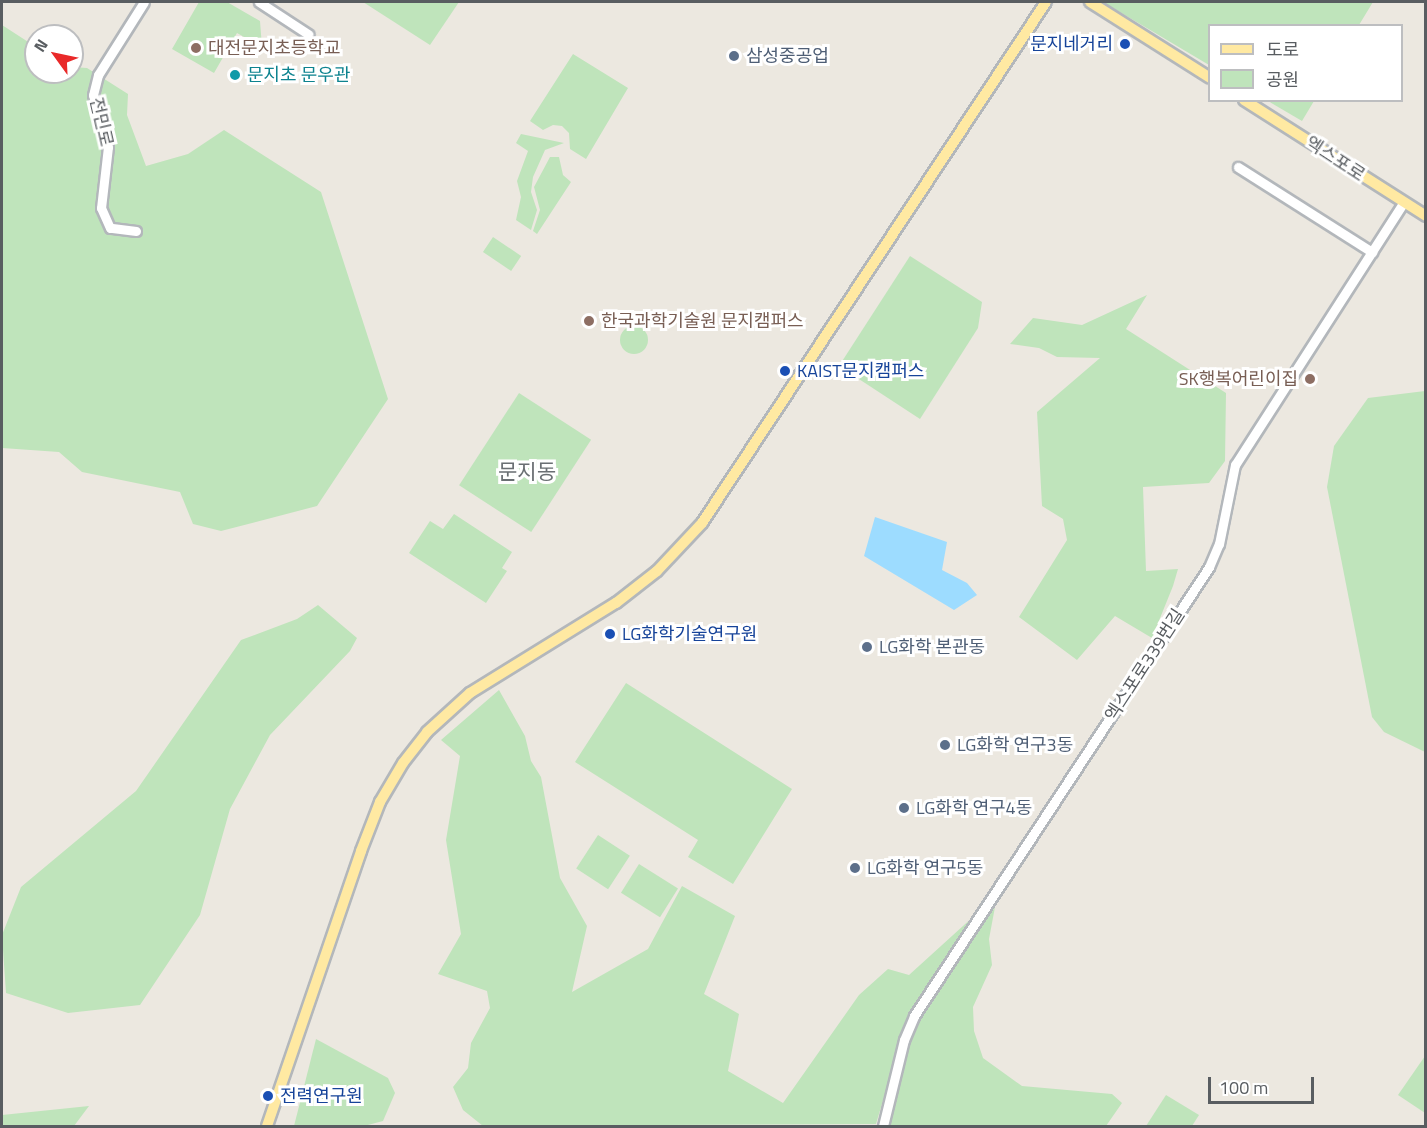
<!DOCTYPE html>
<html>
<head>
<meta charset="utf-8">
<style>
  body { margin:0 }
  #map { position:relative; width:1427px; height:1128px; overflow:hidden; background:#ece8e0; font-family:"Titillium Web","Noto Sans KR",sans-serif }
  div>[style] { position:absolute }
  .green>* { inset:0; background:#bfe4bb; transform-origin:0 0 }
  .round { border-radius:50% }
  .water>* { inset:0; background:#9ddcff }
  .roads { filter:drop-shadow(2px 0 #b3b7bb) drop-shadow(-2px 0 #b3b7bb) drop-shadow(0 2px #b3b7bb) drop-shadow(0 -2px #b3b7bb) }
  .minor>* { height:9px; margin:-4.5px; padding:0 4.5px; transform-origin:4.5px; border-radius:4.5px; background:#fff }
  .major>* { height:10px; margin:-5px; padding:0 5px; transform-origin:5px; border-radius:5px; background:#ffe9a2 }
  .dots>* { width:16px; height:16px; translate:-50% -50%; box-sizing:border-box; border:3px solid #fff; border-radius:50% }
  span { translate:-50% -50%; white-space:nowrap; text-align:center; line-height:1.15; -webkit-text-stroke:6px #fff; paint-order:stroke }
  .transit-label { font-size:18px; color:#164399 }
  .right { translate:-100% -50%; text-align:right }
  .left { translate:0 -50%; text-align:left }
  .education-label { font-size:18px; color:#785e54 }
  .service-label { font-size:18px; color:#4e5e75 }
  .culture-label { font-size:18px; color:#0d838f }
  .street-label { font-size:18px; color:#595d61 }
  .quarter-label { font-size:21px; color:#6a6f73 }
  .frame { position:absolute; inset:0; border:3px solid #595d61; pointer-events:none }
  .legend { position:absolute; left:1208px; top:24px; width:195px; height:78px; box-sizing:border-box; background:#fff; border:2px solid #bdbec0; margin:0; padding:8px 10px; list-style:none; font-size:18px; color:#595d61 }
  .legend li { display:flex; align-items:center; gap:12px; height:30px }
  .legend b { width:30px; border:2px solid #bdbec0 }
  .north { position:absolute; left:24px; top:24px; width:60px; height:60px; box-sizing:border-box; background:#fff; border:2px solid #bdbec0; border-radius:50%; rotate:303deg; font-size:16px; font-weight:700; line-height:24px; text-align:center; color:#595d61 }
  .north::after { content:''; display:block; margin:auto; width:21px; height:27px; background:#e92929; clip-path:polygon(50% 0,100% 100%,50% 72%,0 100%) }
  .scale { position:absolute; left:1208px; top:1077px; width:106px; height:27px; box-sizing:border-box; border:3px solid #595d61; border-top:0; padding-left:8px; font-size:18px; line-height:21px; white-space:nowrap; color:#595d61; -webkit-text-stroke:4px #fff; paint-order:stroke }
</style>
</head>
<body>
<div id="map">
  <div class="green">
    <i style="clip-path:polygon(199px 2px,227px 2px,260px 21px,262px 47px,237px 33px,214px 73px,172px 49px)"></i>
    <i style="clip-path:polygon(363px 2px,459px 2px,430px 45px)"></i>
    <i style="clip-path:polygon(1103px 2px,1373px 2px,1359px 25px,1210px 26px,1209px 65px)"></i>
    <i style="clip-path:polygon(2px 25px,36px 47px,36px 72px,72px 72px,72px 67px,87px 68px,128px 94px,127px 115px,146px 166px,188px 154px,224px 130px,321px 192px,388px 399px,317px 506px,221px 531px,193px 524px,180px 492px,82px 472px,59px 452px,2px 448px)"></i>
    <i style="clip-path:polygon(573px 54px,628px 88px,586px 159px,570px 149px,569px 133px,562px 126px,553px 125px,543px 130px,530px 121px)"></i>
    <i style="clip-path:polygon(1268px 101px,1314px 101px,1302px 121px)"></i>
    <i style="clip-path:polygon(521px 134px,564px 143px,545px 150px,533px 177px,531px 192px,537px 210px,531px 230px,516px 220px,521px 197px,517px 181px,528px 151px,516px 143px)"></i>
    <i style="clip-path:polygon(550px 157px,559px 157px,563px 175px,571px 182px,537px 234px,533px 231px,540px 210px,534px 187px)"></i>
    <i style="left:493px;top:237px;width:34px;height:18px;rotate:34deg"></i>
    <i style="clip-path:polygon(910px 256px,982px 302px,978px 328px,920px 419px,839px 366px)"></i>
    <i style="clip-path:polygon(1147px 295px,1126px 329px,1226px 393px,1225px 461px,1209px 483px,1143px 487px,1146px 571px,1178px 569px,1173px 586px,1152px 638px,1115px 616px,1077px 660px,1019px 617px,1067px 540px,1063px 519px,1042px 506px,1037px 412px,1100px 358px,1057px 357px,1039px 348px,1010px 344px,1033px 318px,1082px 325px)"></i>
    <i class="round" style="left:620px;top:326px;width:28px;height:28px"></i>
    <i style="clip-path:polygon(1425px 391px,1426px 391px,1425px 752px,1384px 732px,1372px 717px,1327px 487px,1334px 446px,1368px 398px)"></i>
    <i style="left:519px;top:393px;width:86px;height:110px;rotate:33deg"></i>
    <i style="clip-path:polygon(454px 514px,512px 552px,502px 568px,507px 571px,486px 603px,409px 553px,430px 521px,443px 529px)"></i>
    <i style="clip-path:polygon(318px 605px,357px 638px,350px 651px,270px 735px,230px 809px,200px 915px,140px 1005px,68px 1013px,6px 993px,2px 935px,21px 887px,136px 791px,241px 640px,297px 619px)"></i>
    <i style="clip-path:polygon(626px 683px,792px 789px,733px 884px,688px 857px,698px 840px,575px 762px)"></i>
    <i style="clip-path:polygon(499px 690px,525px 736px,531px 761px,541px 777px,560px 878px,587px 926px,572px 992px,648px 949px,682px 886px,735px 916px,704px 994px,739px 1014px,728px 1071px,783px 1103px,859px 995px,888px 969px,909px 975px,974px 916px,908px 1016px,876px 1124px,483px 1126px,463px 1110px,453px 1087px,468px 1068px,471px 1043px,490px 1008px,487px 991px,438px 974px,461px 934px,446px 840px,460px 756px,441px 740px)"></i>
    <i style="left:598px;top:835px;width:38px;height:40px;rotate:33deg"></i>
    <i style="left:639px;top:864px;width:46px;height:34px;rotate:32deg"></i>
    <i style="clip-path:polygon(995px 907px,989px 939px,992px 965px,973px 1007px,974px 1031px,983px 1058px,1022px 1086px,1112px 1094px,1122px 1103px,1106px 1126px,887px 1126px,916px 1023px)"></i>
    <i style="clip-path:polygon(316px 1039px,388px 1078px,395px 1093px,383px 1121px,364px 1126px,294px 1126px)"></i>
    <i style="clip-path:polygon(1425px 1056px,1426px 1113px,1425px 1113px,1398px 1095px)"></i>
    <i style="clip-path:polygon(1166px 1095px,1199px 1115px,1192px 1126px,1146px 1126px)"></i>
    <i style="clip-path:polygon(89px 1106px,74px 1126px,2px 1126px,2px 1115px)"></i>
  </div>
  <div class="water">
    <i style="clip-path:polygon(875px 517px,947px 542px,942px 570px,967px 583px,977px 595px,954px 610px,864px 556px)"></i>
  </div>
  <div class="roads">
    <div class="minor">
      <i style="left:259px;top:2px;width:59px;rotate:33.1deg"></i>
      <i style="left:1238px;top:167px;width:159px;rotate:32.4deg"></i>
      <i style="left:136px;top:231px;width:26px;rotate:-173deg"></i>
      <i style="left:110px;top:228px;width:22px;rotate:-114deg"></i>
      <i style="left:101px;top:208px;width:61px;rotate:-83.5deg"></i>
      <i style="left:108px;top:147px;width:54px;rotate:-106.1deg"></i>
      <i style="left:93px;top:95px;width:21px;rotate:-76deg"></i>
      <i style="left:98px;top:75px;width:86px;rotate:-57.8deg"></i>
      <i style="left:883px;top:1126px;width:89px;rotate:-76.3deg"></i>
      <i style="left:904px;top:1040px;width:26px;rotate:-67deg"></i>
      <i style="left:914px;top:1016px;width:537px;rotate:-56.69deg"></i>
      <i style="left:1209px;top:567px;width:25px;rotate:-67deg"></i>
      <i style="left:1219px;top:544px;width:81px;rotate:-78.6deg"></i>
      <i style="left:1235px;top:465px;width:311px;rotate:-57.3deg"></i>
    </div>
    <div class="major">
      <i style="left:1090px;top:2px;width:142px;rotate:32.3deg"></i>
      <i style="left:1244px;top:100px;width:216px;rotate:32.5deg"></i>
      <i style="left:267px;top:1126px;width:291px;rotate:-71.1deg"></i>
      <i style="left:361px;top:851px;width:53px;rotate:-68.8deg"></i>
      <i style="left:380px;top:802px;width:45px;rotate:-59.5deg"></i>
      <i style="left:403px;top:763px;width:39px;rotate:-52deg"></i>
      <i style="left:427px;top:732px;width:58px;rotate:-42.2deg"></i>
      <i style="left:470px;top:693px;width:172px;rotate:-31.7deg"></i>
      <i style="left:616px;top:603px;width:52px;rotate:-38deg"></i>
      <i style="left:657px;top:571px;width:66px;rotate:-46.8deg"></i>
      <i style="left:702px;top:523px;width:624px;rotate:-56.56deg"></i>
    </div>
  </div>
  <div class="dots">
    <i style="left:1125px;top:44px;background:#1a4fb4"></i>
    <i style="left:196px;top:48px;background:#8d6e63"></i>
    <i style="left:734px;top:56px;background:#5c6f8a"></i>
    <i style="left:235px;top:75px;background:#0f9aa8"></i>
    <i style="left:589px;top:321px;background:#8d6e63"></i>
    <i style="left:785px;top:371px;background:#1a4fb4"></i>
    <i style="left:1310px;top:379px;background:#8d6e63"></i>
    <i style="left:610px;top:634px;background:#1a4fb4"></i>
    <i style="left:867px;top:647px;background:#5c6f8a"></i>
    <i style="left:945px;top:745px;background:#5c6f8a"></i>
    <i style="left:904px;top:808px;background:#5c6f8a"></i>
    <i style="left:855px;top:868px;background:#5c6f8a"></i>
    <i style="left:268px;top:1096px;background:#1a4fb4"></i>
  </div>
  <div class="transit-label">
    <span class="right" style="left:1113px;top:44px">문지네거리</span>
    <span class="left" style="left:797px;top:371px">KAIST문지캠퍼스</span>
    <span class="left" style="left:622px;top:634px">LG화학기술연구원</span>
    <span class="left" style="left:280px;top:1096px">전력연구원</span>
  </div>
  <div class="education-label">
    <span class="left" style="left:208px;top:48px">대전문지초등학교</span>
    <span class="left" style="left:601px;top:321px">한국과학기술원 문지캠퍼스</span>
    <span class="right" style="left:1298px;top:379px">SK행복어린이집</span>
  </div>
  <div class="service-label">
    <span class="left" style="left:746px;top:56px">삼성중공업</span>
    <span class="left" style="left:879px;top:647px">LG화학 본관동</span>
    <span class="left" style="left:957px;top:745px">LG화학 연구3동</span>
    <span class="left" style="left:916px;top:808px">LG화학 연구4동</span>
    <span class="left" style="left:867px;top:868px">LG화학 연구5동</span>
  </div>
  <div class="culture-label">
    <span class="left" style="left:247px;top:75px">문지초 문우관</span>
  </div>
  <div class="street-label">
    <span style="left:101px;top:122px;rotate:77deg">전민로</span>
    <span style="left:1335px;top:159px;rotate:33deg">엑스포로</span>
    <span style="left:1145px;top:665px;rotate:-57deg">엑스포로339번길</span>
  </div>
  <div class="quarter-label">
    <span style="left:527px;top:471px">문지동</span>
  </div>
  <div class="frame"></div>
  <ul class="legend">
  <li><b style="height:8px;background:#ffe9a2"></b>도로</li>
  <li><b style="height:16px;background:#bfe4bb"></b>공원</li>
  </ul>
  <div class="north">N</div>
  <div class="scale">100 m</div>
</div>
</body>
</html>
